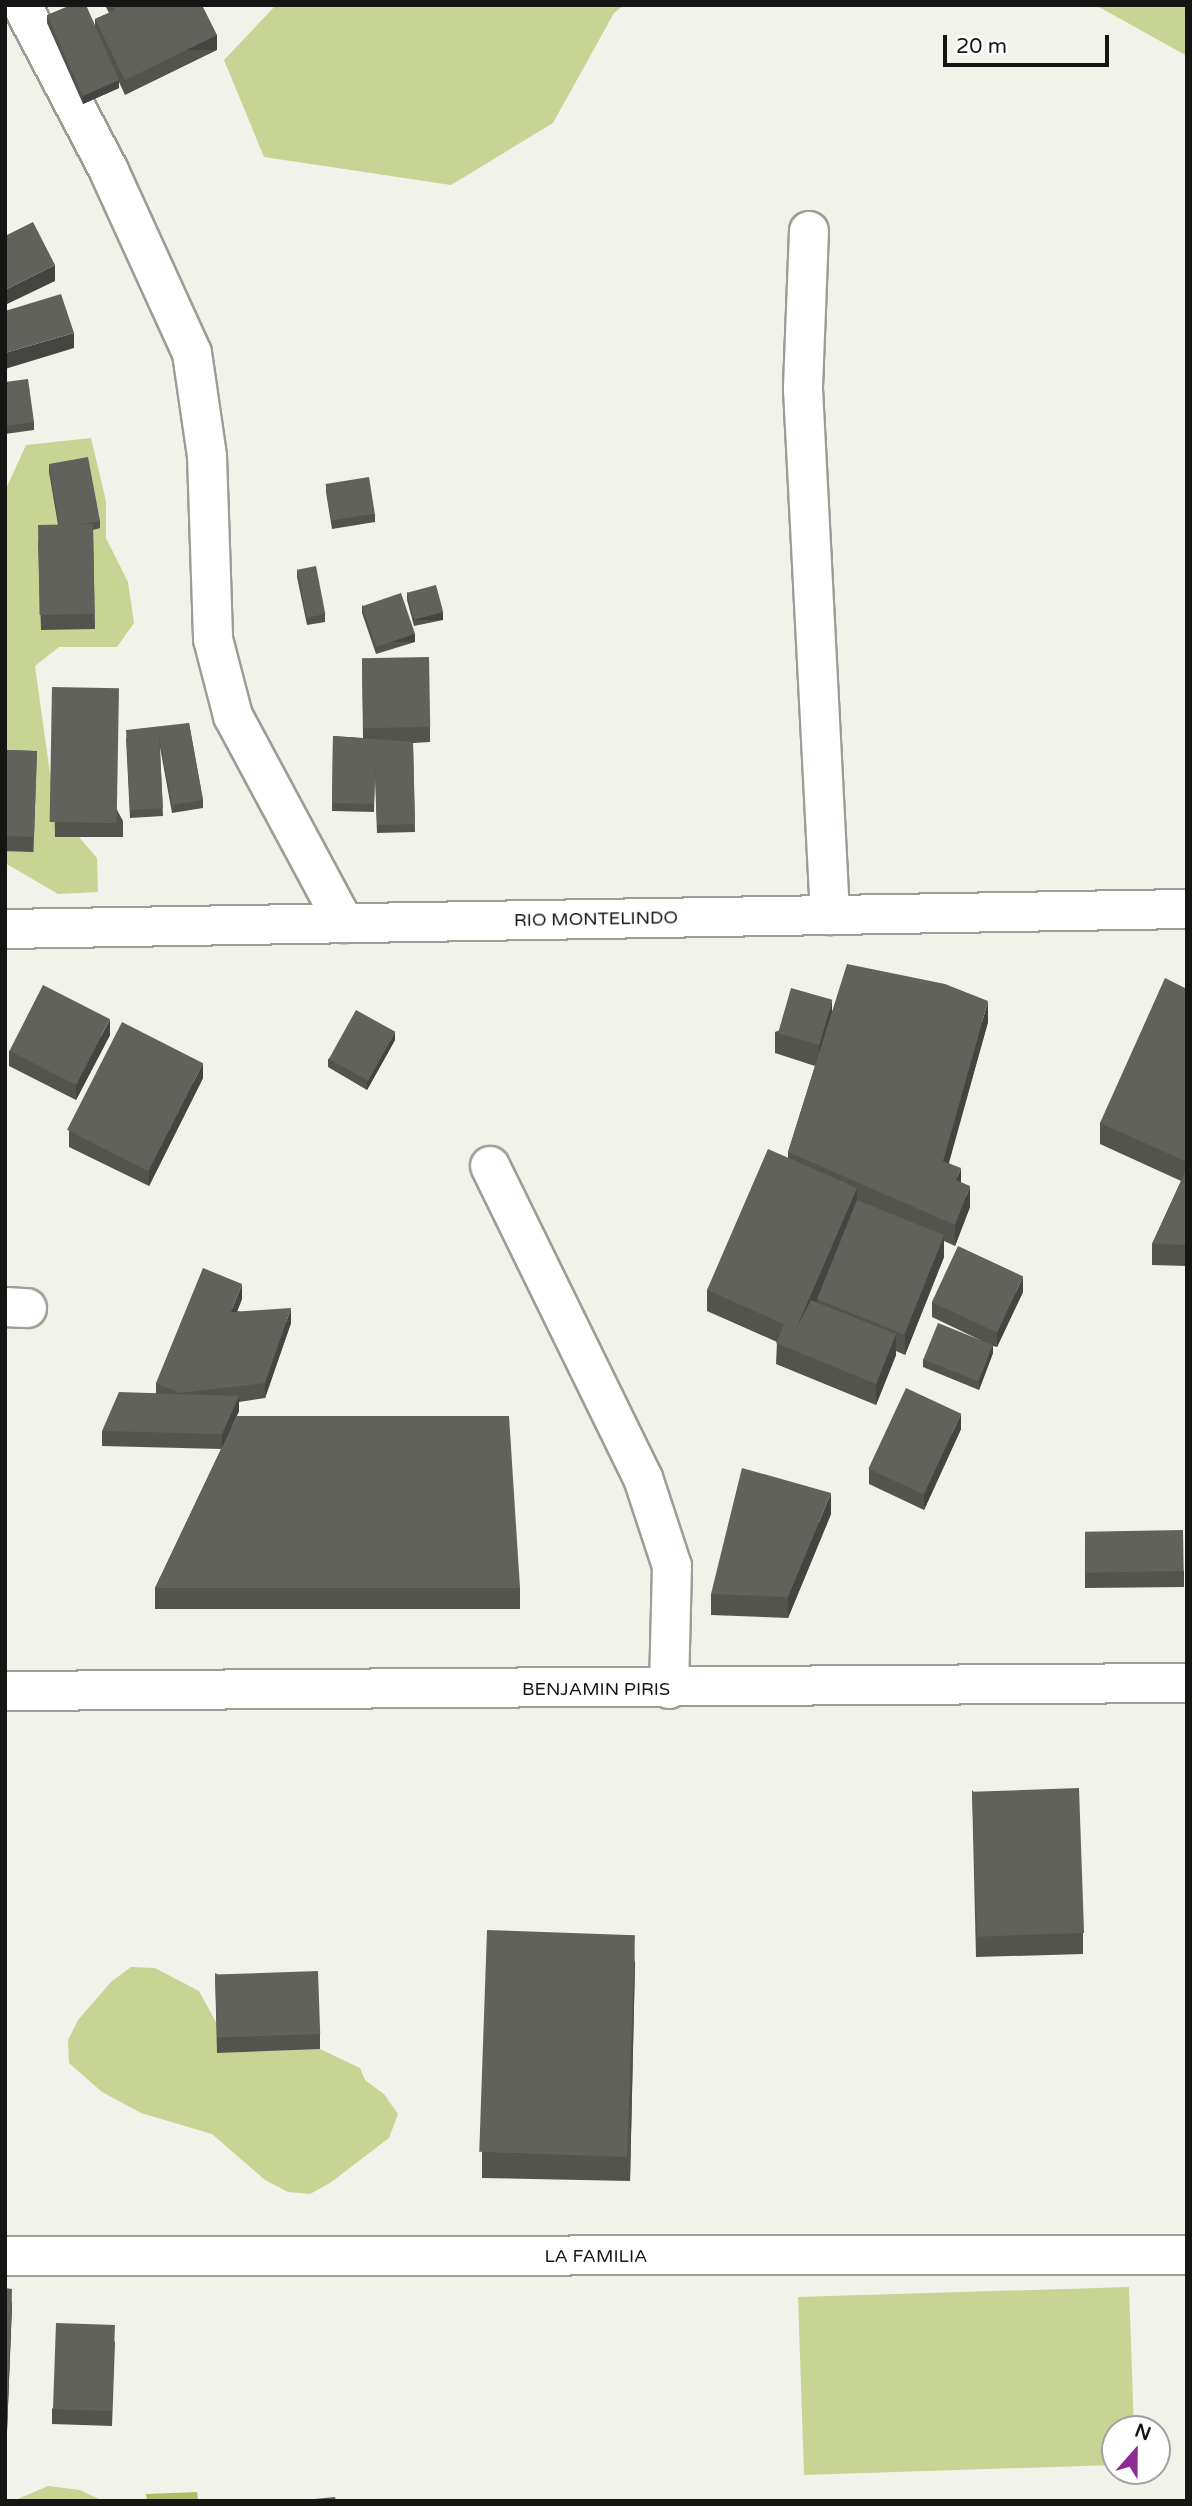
<!DOCTYPE html>
<html>
<head>
<meta charset="utf-8">
<style>
  body { margin:0 }
  #map { position:relative; width:1192px; height:2506px; overflow:hidden; background:#f1f3eb; font-family:"Varela Round",sans-serif }
  div>[style] { position:absolute }
  .green>* { inset:0; background:#c8d494 }
  .water>* { inset:0; background:#afbd68 }
  .roads { filter:drop-shadow(2px 0 #9c9e96) drop-shadow(-2px 0 #9c9e96) drop-shadow(0 2px #9c9e96) drop-shadow(0 -2px #9c9e96) }
  .minor>* { height:38px; margin:-19px; padding:0 19px; transform-origin:19px; border-radius:19px; background:#fff }
  .wall>* { inset:0; background:#53544e; transform-origin:0 0 }
  .shaded-wall>* { inset:0; background:#434540; transform-origin:0 0 }
  .building>* { inset:0; background:#60625b; transform-origin:0 0 }
  span { translate:-50% -50%; white-space:nowrap; text-align:center; line-height:1.15; -webkit-text-stroke:7px #fff; paint-order:stroke }
  .street-label { font-size:18px; color:#151513 }
  .frame { position:absolute; inset:0; border:7px solid #151513; pointer-events:none }
  .north { position:absolute; left:1101px; top:2415px; width:70px; height:70px; box-sizing:border-box; background:#fff; border:2px solid #a1a1a1; border-radius:50%; rotate:21deg; font-size:19px; font-weight:700; line-height:28px; text-align:center; color:#151513 }
  .north::after { content:''; display:block; margin:auto; width:24px; height:32px; background:#8e2a91; clip-path:polygon(50% 0,100% 100%,50% 72%,0 100%) }
  .scale { position:absolute; left:943px; top:35px; width:166px; height:32px; box-sizing:border-box; border:4px solid #151513; border-top:0; padding-left:9px; font-size:21px; line-height:24px; white-space:nowrap; color:#151513; -webkit-text-stroke:5px #fff; paint-order:stroke }
</style>
</head>
<body>
<div id="map">
  <div class="green">
    <i style="clip-path:polygon(276px 5px,624px 5px,614px 13px,553px 123px,451px 185px,264px 157px,224px 60px)"></i>
    <i style="clip-path:polygon(1097px 5px,1187px 5px,1187px 56px,1099px 7px)"></i>
    <i style="clip-path:polygon(91px 438px,106px 501px,106px 538px,128px 582px,134px 623px,117px 647px,59px 647px,35px 666px,55px 809px,97px 858px,98px 892px,58px 894px,5px 863px,5px 491px,26px 445px)"></i>
    <i style="clip-path:polygon(131px 1967px,155px 1968px,199px 1991px,223px 2035px,316px 2047px,360px 2068px,365px 2080px,384px 2094px,398px 2114px,389px 2138px,330px 2183px,310px 2194px,288px 2192px,265px 2180px,212px 2134px,141px 2113px,102px 2092px,69px 2063px,68px 2040px,78px 2020px,111px 1982px)"></i>
    <i style="clip-path:polygon(1129px 2287px,1134px 2429px,1115px 2429px,1115px 2465px,804px 2475px,798px 2297px)"></i>
    <i style="clip-path:polygon(48px 2486px,80px 2490px,103px 2501px,13px 2501px)"></i>
  </div>
  <div class="water">
    <i style="clip-path:polygon(197px 2492px,198px 2501px,147px 2501px,146px 2494px)"></i>
  </div>
  <div class="roads">
    <div class="minor">
      <i style="left:22px;top:5px;width:187px;rotate:62.3deg"></i>
      <i style="left:109px;top:171px;width:200px;rotate:65.5deg"></i>
      <i style="left:192px;top:353px;width:104px;rotate:81.7deg"></i>
      <i style="left:207px;top:456px;width:183px;rotate:88.1deg"></i>
      <i style="left:213px;top:639px;width:80px;rotate:75.4deg"></i>
      <i style="left:233px;top:716px;width:235px;rotate:61.8deg"></i>
      <i style="left:809px;top:231px;width:158px;rotate:92.2deg"></i>
      <i style="left:803px;top:389px;width:527px;rotate:87.06deg"></i>
      <i style="left:5px;top:929px;width:1182px;rotate:-0.97deg"></i>
      <i style="left:490px;top:1166px;width:347px;rotate:63.9deg"></i>
      <i style="left:643px;top:1478px;width:93px;rotate:71.8deg"></i>
      <i style="left:672px;top:1566px;width:123px;rotate:91.4deg"></i>
      <i style="left:5px;top:1307px;width:22px;rotate:3deg"></i>
      <i style="left:5px;top:1691px;width:1182px;rotate:-0.39deg"></i>
      <i style="left:5px;top:2256px;width:1182px;rotate:-0.05deg"></i>
    </div>
  </div>
  <div class="wall">
    <i style="clip-path:polygon(105px 5px,202px 5px,217px 50px,125px 95px,119px 82px,119px 88px,83px 104px,47px 23px,47px 15px,95px 26px,95px 19px,109px 13px)"></i>
    <i style="clip-path:polygon(5px 382px,34px 422px,34px 430px,5px 434px)"></i>
    <i style="clip-path:polygon(49px 464px,100px 521px,100px 528px,93px 530px,95px 629px,41px 630px,38px 541px,58px 525px,49px 472px)"></i>
    <i style="clip-path:polygon(326px 484px,375px 514px,375px 522px,332px 529px,326px 492px)"></i>
    <i style="clip-path:polygon(297px 569px,325px 614px,325px 622px,307px 625px,297px 577px)"></i>
    <i style="clip-path:polygon(407px 592px,443px 620px,414px 626px,407px 600px)"></i>
    <i style="clip-path:polygon(362px 605px,415px 642px,376px 654px,362px 613px)"></i>
    <i style="clip-path:polygon(362px 658px,430px 727px,430px 742px,413px 743px,415px 832px,377px 833px,375px 775px,374px 812px,332px 811px,333px 736px,363px 738px)"></i>
    <i style="clip-path:polygon(52px 687px,123px 821px,123px 837px,55px 837px)"></i>
    <i style="clip-path:polygon(189px 723px,203px 800px,203px 808px,172px 813px,160px 747px,163px 816px,130px 818px,126px 738px)"></i>
    <i style="left:5px;top:750px;width:32px;height:101px;rotate:2deg"></i>
    <i style="clip-path:polygon(1187px 989px,1187px 1266px,1152px 1265px,1152px 1244px,1181px 1181px,1100px 1144px,1100px 1123px)"></i>
    <i style="clip-path:polygon(832px 1011px,988px 1022px,949px 1163px,961px 1182px,970px 1207px,955px 1246px,944px 1241px,944px 1257px,905px 1355px,896px 1351px,896px 1355px,876px 1405px,776px 1364px,777px 1342px,707px 1311px,707px 1290px,788px 1158px,788px 1152px,815px 1066px,775px 1053px,775px 1032px)"></i>
    <i style="clip-path:polygon(110px 1035px,76px 1100px,9px 1066px,9px 1051px)"></i>
    <i style="clip-path:polygon(395px 1040px,367px 1090px,328px 1067px,328px 1059px)"></i>
    <i style="clip-path:polygon(203px 1078px,149px 1186px,69px 1147px,69px 1131px)"></i>
    <i style="clip-path:polygon(1023px 1292px,997px 1347px,993px 1346px,993px 1353px,979px 1390px,923px 1367px,923px 1359px,980px 1340px,932px 1317px,932px 1302px)"></i>
    <i style="clip-path:polygon(242px 1299px,237px 1311px,291px 1323px,265px 1398px,239px 1402px,239px 1411px,231px 1429px,520px 1588px,520px 1609px,155px 1609px,155px 1588px,221px 1449px,102px 1446px,102px 1431px,156px 1393px,156px 1383px)"></i>
    <i style="clip-path:polygon(961px 1429px,924px 1510px,869px 1484px,869px 1469px)"></i>
    <i style="clip-path:polygon(831px 1514px,788px 1618px,711px 1615px,711px 1594px)"></i>
    <i style="clip-path:polygon(1085px 1534px,1184px 1571px,1184px 1587px,1085px 1588px)"></i>
    <i style="clip-path:polygon(972px 1790px,1083px 1933px,1083px 1954px,976px 1957px)"></i>
    <i style="clip-path:polygon(635px 1961px,630px 2181px,482px 2178px,482px 2152px)"></i>
    <i style="clip-path:polygon(215px 1973px,320px 2034px,320px 2049px,217px 2053px)"></i>
    <i style="clip-path:polygon(5px 2288px,12px 2304px,7px 2431px,5px 2431px)"></i>
    <i style="clip-path:polygon(115px 2341px,112px 2426px,52px 2424px,52px 2409px)"></i>
  </div>
  <div class="shaded-wall">
    <i style="left:217px;top:35px;width:15px;height:102px;rotate:90deg"></i>
    <i style="clip-path:polygon(119px 80px,119px 88px,83px 104px,83px 96px)"></i>
    <i style="clip-path:polygon(55px 265px,55px 281px,5px 305px,5px 290px)"></i>
    <i style="clip-path:polygon(74px 333px,74px 348px,5px 369px,5px 353px)"></i>
    <i style="left:443px;top:612px;width:8px;height:30px;rotate:90deg"></i>
    <i style="left:415px;top:634px;width:8px;height:41px;rotate:90deg"></i>
    <i style="clip-path:polygon(832px 1000px,832px 1021px,819px 1067px,819px 1046px)"></i>
    <i style="clip-path:polygon(988px 1001px,988px 1022px,943px 1182px,943px 1161px)"></i>
    <i style="clip-path:polygon(110px 1019px,110px 1035px,76px 1100px,76px 1085px)"></i>
    <i style="clip-path:polygon(395px 1032px,395px 1040px,367px 1090px,367px 1082px)"></i>
    <i style="clip-path:polygon(203px 1063px,203px 1078px,149px 1186px,149px 1171px)"></i>
    <i style="clip-path:polygon(961px 1168px,961px 1189px,956px 1180px)"></i>
    <i style="clip-path:polygon(970px 1186px,970px 1207px,955px 1246px,955px 1225px)"></i>
    <i style="clip-path:polygon(857px 1188px,857px 1210px,796px 1350px,796px 1329px)"></i>
    <i style="clip-path:polygon(944px 1236px,944px 1257px,905px 1355px,905px 1334px)"></i>
    <i style="clip-path:polygon(1023px 1277px,1023px 1292px,997px 1347px,997px 1332px)"></i>
    <i style="clip-path:polygon(242px 1284px,242px 1299px,231px 1327px,231px 1312px)"></i>
    <i style="clip-path:polygon(291px 1308px,291px 1323px,265px 1398px,265px 1383px)"></i>
    <i style="clip-path:polygon(896px 1334px,896px 1355px,876px 1405px,876px 1384px)"></i>
    <i style="clip-path:polygon(993px 1345px,993px 1353px,979px 1390px,979px 1382px)"></i>
    <i style="clip-path:polygon(239px 1396px,239px 1411px,222px 1449px,222px 1434px)"></i>
    <i style="clip-path:polygon(961px 1414px,961px 1429px,924px 1510px,924px 1494px)"></i>
    <i style="clip-path:polygon(831px 1493px,831px 1514px,788px 1618px,788px 1597px)"></i>
    <i style="clip-path:polygon(635px 1935px,635px 1961px,630px 2181px,630px 2156px)"></i>
    <i style="clip-path:polygon(12px 2289px,12px 2304px,7px 2431px,7px 2415px)"></i>
  </div>
  <div class="building">
    <i style="clip-path:polygon(71px 5px,86px 5px,119px 80px,83px 96px,47px 15px)"></i>
    <i style="clip-path:polygon(112px 5px,202px 5px,217px 35px,125px 80px,95px 19px,115px 10px)"></i>
    <i style="clip-path:polygon(33px 222px,55px 265px,5px 290px,5px 236px)"></i>
    <i style="clip-path:polygon(61px 294px,74px 333px,5px 353px,5px 311px)"></i>
    <i style="clip-path:polygon(28px 379px,34px 422px,5px 426px,5px 382px)"></i>
    <i style="clip-path:polygon(88px 457px,100px 521px,81px 524px,59px 525px,49px 464px)"></i>
    <i style="left:369px;top:477px;width:37px;height:44px;rotate:81deg"></i>
    <i style="left:93px;top:524px;width:90px;height:55px;rotate:89deg"></i>
    <i style="left:316px;top:566px;width:49px;height:19px;rotate:79deg"></i>
    <i style="left:436px;top:585px;width:28px;height:30px;rotate:75deg"></i>
    <i style="left:401px;top:593px;width:43px;height:41px;rotate:71deg"></i>
    <i style="left:429px;top:657px;width:70px;height:67px;rotate:89deg"></i>
    <i style="left:52px;top:687px;width:67px;height:135px;rotate:1deg"></i>
    <i style="clip-path:polygon(189px 723px,203px 800px,172px 805px,159px 736px,163px 808px,130px 810px,126px 730px)"></i>
    <i style="clip-path:polygon(333px 736px,413px 742px,415px 824px,377px 825px,375px 767px,374px 804px,332px 803px)"></i>
    <i style="left:5px;top:750px;width:32px;height:86px;rotate:2deg"></i>
    <i style="clip-path:polygon(847px 964px,945px 984px,988px 1001px,943px 1161px,961px 1168px,956px 1180px,970px 1186px,955px 1225px,788px 1152px)"></i>
    <i style="clip-path:polygon(1165px 978px,1187px 989px,1187px 1162px,1100px 1123px)"></i>
    <i style="left:43px;top:985px;width:75px;height:74px;rotate:27deg"></i>
    <i style="left:791px;top:988px;width:43px;height:47px;rotate:16deg"></i>
    <i style="left:356px;top:1010px;width:45px;height:56px;rotate:29deg"></i>
    <i style="left:122px;top:1022px;width:91px;height:121px;rotate:27deg"></i>
    <i style="clip-path:polygon(768px 1149px,857px 1188px,796px 1329px,811px 1300px,896px 1334px,876px 1384px,776px 1343px,784px 1324px,707px 1290px)"></i>
    <i style="clip-path:polygon(1187px 1168px,1187px 1245px,1152px 1244px)"></i>
    <i style="left:857px;top:1200px;width:94px;height:107px;rotate:22deg"></i>
    <i style="left:958px;top:1246px;width:72px;height:62px;rotate:25deg"></i>
    <i style="clip-path:polygon(203px 1268px,242px 1284px,231px 1312px,291px 1308px,265px 1383px,180px 1393px,156px 1383px)"></i>
    <i style="left:938px;top:1323px;width:59px;height:39px;rotate:22deg"></i>
    <i style="left:906px;top:1388px;width:61px;height:89px;rotate:25deg"></i>
    <i style="clip-path:polygon(119px 1392px,239px 1396px,222px 1434px,102px 1431px)"></i>
    <i style="clip-path:polygon(237px 1416px,509px 1416px,520px 1588px,155px 1588px)"></i>
    <i style="clip-path:polygon(742px 1468px,831px 1493px,788px 1597px,711px 1594px)"></i>
    <i style="left:1183px;top:1530px;width:41px;height:98px;rotate:89deg"></i>
    <i style="left:1079px;top:1788px;width:145px;height:107px;rotate:88deg"></i>
    <i style="left:487px;top:1930px;width:148px;height:222px;rotate:2deg"></i>
    <i style="left:318px;top:1971px;width:63px;height:103px;rotate:88deg"></i>
    <i style="clip-path:polygon(5px 2288px,12px 2289px,7px 2415px,5px 2415px)"></i>
    <i style="left:56px;top:2323px;width:59px;height:86px;rotate:2deg"></i>
    <i style="clip-path:polygon(335px 2497px,336px 2501px,294px 2501px)"></i>
  </div>
  <div class="street-label">
    <span style="left:596px;top:919px;rotate:-1deg">RIO MONTELINDO</span>
    <span style="left:596px;top:1689px">BENJAMIN PIRIS</span>
    <span style="left:596px;top:2256px">LA FAMILIA</span>
  </div>
  <div class="frame"></div>
  <div class="north">N</div>
  <div class="scale">20 m</div>
</div>
</body>
</html>
